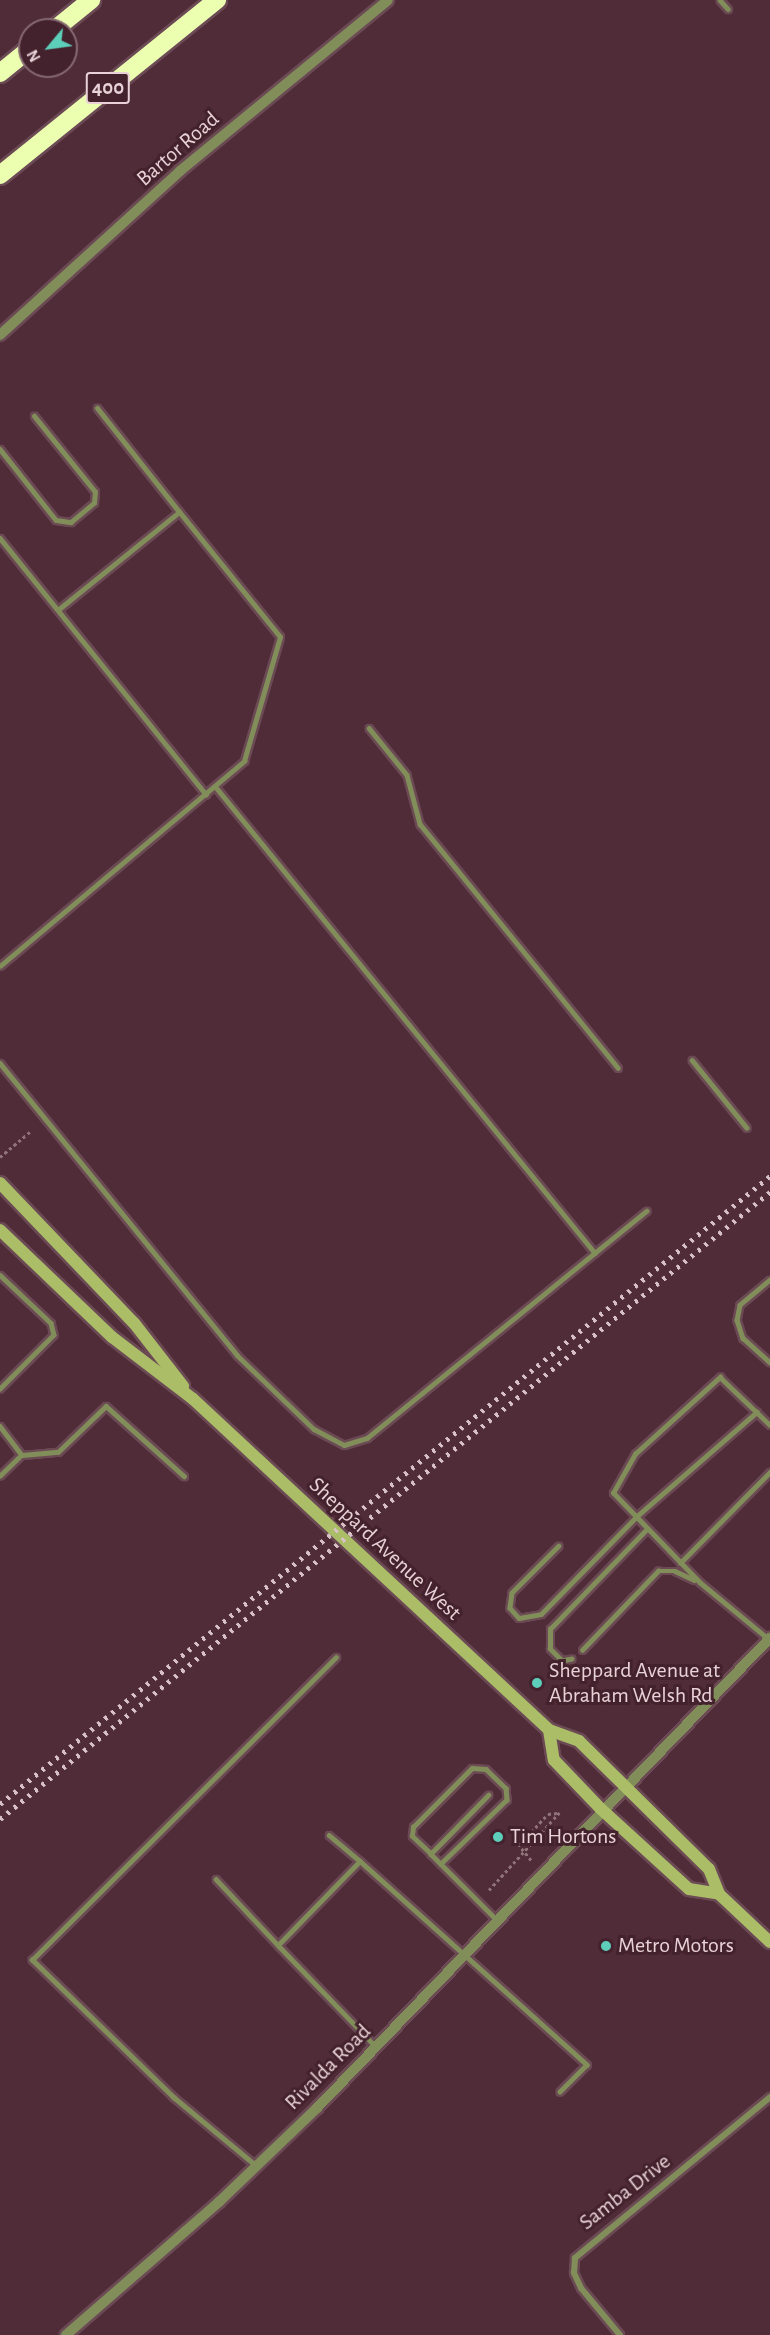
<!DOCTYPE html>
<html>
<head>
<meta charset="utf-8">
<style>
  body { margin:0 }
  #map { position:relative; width:770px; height:2335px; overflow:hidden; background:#4f2c37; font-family:"Alegreya Sans",sans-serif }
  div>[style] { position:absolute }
  .path>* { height:3px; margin-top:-1.5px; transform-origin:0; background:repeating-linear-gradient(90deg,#90727b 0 3px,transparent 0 6px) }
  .roads { filter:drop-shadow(2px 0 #6b4a54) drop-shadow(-2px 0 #6b4a54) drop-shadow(0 2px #6b4a54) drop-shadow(0 -2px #6b4a54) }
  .service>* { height:4.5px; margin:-2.25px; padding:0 2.25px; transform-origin:2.25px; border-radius:2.25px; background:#818e59 }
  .minor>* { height:6px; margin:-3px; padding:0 3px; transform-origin:3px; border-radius:3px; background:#818e59 }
  .tertiary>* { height:10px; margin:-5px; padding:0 5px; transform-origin:5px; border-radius:5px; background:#818e59 }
  .secondary>* { height:12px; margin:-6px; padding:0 6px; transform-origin:6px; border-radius:6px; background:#abbe67 }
  .motorway>* { height:18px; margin:-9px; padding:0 9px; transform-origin:9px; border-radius:9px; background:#ecffb1 }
  .rail>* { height:4.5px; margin-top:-2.25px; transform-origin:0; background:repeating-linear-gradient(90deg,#d8c0c7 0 3px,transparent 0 9px) }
  .dots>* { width:16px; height:16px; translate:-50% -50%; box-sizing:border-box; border:3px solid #44222d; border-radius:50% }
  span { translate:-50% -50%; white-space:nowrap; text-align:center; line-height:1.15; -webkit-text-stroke:6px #44222d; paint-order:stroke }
  .shield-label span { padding:2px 4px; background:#44222d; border:2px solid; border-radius:4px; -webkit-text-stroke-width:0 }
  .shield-label { font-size:21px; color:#e8d1d7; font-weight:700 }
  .street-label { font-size:22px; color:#e8d1d7 }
  .poi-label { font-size:22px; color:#e8d1d7 }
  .left { translate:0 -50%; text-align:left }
  .north { position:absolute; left:18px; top:18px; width:60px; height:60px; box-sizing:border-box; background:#44222d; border:2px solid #866871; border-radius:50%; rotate:241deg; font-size:16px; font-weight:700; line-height:24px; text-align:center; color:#e8d1d7 }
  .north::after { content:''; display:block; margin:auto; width:21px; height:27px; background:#5dceb9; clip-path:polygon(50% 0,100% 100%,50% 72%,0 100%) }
</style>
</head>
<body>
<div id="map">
  <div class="path">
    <i style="left:0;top:1157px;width:39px;rotate:-40deg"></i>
    <i style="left:531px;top:1860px;width:19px;rotate:-129deg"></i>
    <i style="left:519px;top:1845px;width:42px;rotate:-46.9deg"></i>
    <i style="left:548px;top:1814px;width:10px;rotate:-6deg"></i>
    <i style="left:489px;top:1890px;width:105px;rotate:-47.7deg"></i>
  </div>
  <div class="roads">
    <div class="service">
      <i style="left:720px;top:0;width:12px;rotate:48deg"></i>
      <i style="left:0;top:449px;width:90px;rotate:51.7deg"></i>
      <i style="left:56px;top:520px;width:15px;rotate:8deg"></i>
      <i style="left:71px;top:522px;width:30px;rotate:-40deg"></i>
      <i style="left:94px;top:503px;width:11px;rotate:-85deg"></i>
      <i style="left:95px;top:492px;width:97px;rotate:-128.8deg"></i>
      <i style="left:0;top:538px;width:329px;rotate:51.2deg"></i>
      <i style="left:59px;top:609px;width:154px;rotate:-38.9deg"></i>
      <i style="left:179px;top:512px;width:132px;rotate:-128.3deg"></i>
      <i style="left:369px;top:728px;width:60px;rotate:51deg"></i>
      <i style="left:407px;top:775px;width:51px;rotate:75.1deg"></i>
      <i style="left:420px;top:824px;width:314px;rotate:50.9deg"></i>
      <i style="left:215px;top:786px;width:602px;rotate:50.86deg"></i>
      <i style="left:0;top:966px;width:319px;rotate:-40deg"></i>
      <i style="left:244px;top:761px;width:129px;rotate:-73.8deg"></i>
      <i style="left:280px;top:637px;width:161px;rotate:-128.9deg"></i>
      <i style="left:692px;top:1060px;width:87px;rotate:51deg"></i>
      <i style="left:0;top:1063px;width:376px;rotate:50.9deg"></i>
      <i style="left:237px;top:1355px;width:107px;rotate:43.9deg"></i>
      <i style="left:314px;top:1429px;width:34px;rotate:28deg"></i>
      <i style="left:344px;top:1445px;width:24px;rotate:-17deg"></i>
      <i style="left:367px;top:1438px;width:360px;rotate:-39.1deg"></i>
      <i style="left:0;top:1275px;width:70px;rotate:43.3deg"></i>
      <i style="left:51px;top:1323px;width:12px;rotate:76deg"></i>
      <i style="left:54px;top:1335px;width:76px;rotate:135deg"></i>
      <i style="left:770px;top:1280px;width:39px;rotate:140deg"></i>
      <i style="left:740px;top:1305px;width:15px;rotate:101deg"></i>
      <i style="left:737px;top:1320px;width:19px;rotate:72deg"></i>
      <i style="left:743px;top:1338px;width:36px;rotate:42deg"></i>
      <i style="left:0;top:1426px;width:36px;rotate:53deg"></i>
      <i style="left:22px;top:1455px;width:30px;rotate:136deg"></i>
      <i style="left:22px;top:1455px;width:36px;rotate:-5deg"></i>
      <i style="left:58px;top:1452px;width:66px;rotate:-43.8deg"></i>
      <i style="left:106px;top:1406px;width:105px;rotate:41.9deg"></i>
      <i style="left:559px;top:1546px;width:66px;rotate:135deg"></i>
      <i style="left:512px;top:1593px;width:15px;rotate:98deg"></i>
      <i style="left:510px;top:1608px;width:13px;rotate:48deg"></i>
      <i style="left:519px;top:1618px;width:22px;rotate:-10deg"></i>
      <i style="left:541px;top:1614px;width:136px;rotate:-45.6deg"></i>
      <i style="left:636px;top:1517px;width:160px;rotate:-41deg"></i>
      <i style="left:680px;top:1563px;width:128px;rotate:-45.3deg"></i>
      <i style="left:768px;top:1639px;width:88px;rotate:-140.5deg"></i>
      <i style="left:700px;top:1583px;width:125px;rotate:-134deg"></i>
      <i style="left:613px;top:1493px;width:45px;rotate:-60.6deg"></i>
      <i style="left:635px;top:1454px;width:115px;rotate:-42.2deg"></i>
      <i style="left:720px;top:1377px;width:69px;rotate:43.8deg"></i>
      <i style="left:582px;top:1650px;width:110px;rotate:-46.1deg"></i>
      <i style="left:658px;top:1571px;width:17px"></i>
      <i style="left:675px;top:1571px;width:21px;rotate:25deg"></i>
      <i style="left:572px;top:1659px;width:10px;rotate:169deg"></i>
      <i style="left:562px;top:1661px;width:17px;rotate:-135deg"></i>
      <i style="left:550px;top:1649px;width:20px;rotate:-90deg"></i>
      <i style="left:550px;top:1629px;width:139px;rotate:-45.9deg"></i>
      <i style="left:489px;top:1795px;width:83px;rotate:134.5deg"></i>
      <i style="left:431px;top:1854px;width:95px;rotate:45deg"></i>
      <i style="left:329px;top:1835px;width:40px;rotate:40deg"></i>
      <i style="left:431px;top:1854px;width:26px;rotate:-137deg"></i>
      <i style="left:412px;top:1836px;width:9px;rotate:-84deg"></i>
      <i style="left:413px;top:1827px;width:83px;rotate:-45deg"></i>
      <i style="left:472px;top:1768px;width:14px;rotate:4deg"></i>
      <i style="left:486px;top:1769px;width:28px;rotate:44deg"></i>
      <i style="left:506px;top:1788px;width:12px;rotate:85deg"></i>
      <i style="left:507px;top:1800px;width:92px;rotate:135.9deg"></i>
      <i style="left:216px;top:1879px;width:91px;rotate:46.8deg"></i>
      <i style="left:278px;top:1945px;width:117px;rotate:-45.7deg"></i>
      <i style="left:360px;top:1861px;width:305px;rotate:41.9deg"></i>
      <i style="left:587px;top:2065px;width:38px;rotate:135deg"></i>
      <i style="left:278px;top:1945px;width:141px;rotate:46.1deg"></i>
      <i style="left:256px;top:2166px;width:107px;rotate:-140.3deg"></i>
      <i style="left:174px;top:2098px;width:198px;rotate:-135.8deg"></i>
      <i style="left:32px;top:1960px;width:429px;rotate:-44.9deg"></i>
    </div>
    <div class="minor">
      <i style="left:620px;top:2335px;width:61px;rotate:-129.7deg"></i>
      <i style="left:581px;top:2288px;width:17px;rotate:-115deg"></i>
      <i style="left:574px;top:2273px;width:15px;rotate:-86deg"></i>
      <i style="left:575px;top:2258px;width:253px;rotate:-39.5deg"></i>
    </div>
    <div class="tertiary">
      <i style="left:0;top:335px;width:244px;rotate:-42.3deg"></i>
      <i style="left:180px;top:171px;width:269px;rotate:-39.4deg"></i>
      <i style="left:66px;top:2335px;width:203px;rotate:-41deg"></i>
      <i style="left:219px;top:2202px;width:136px;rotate:-43.8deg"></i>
      <i style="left:317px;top:2108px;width:653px;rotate:-46.06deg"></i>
    </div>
    <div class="secondary">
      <i style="left:0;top:1183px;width:194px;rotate:46.3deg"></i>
      <i style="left:134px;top:1323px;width:80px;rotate:52.1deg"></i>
      <i style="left:0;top:1230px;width:155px;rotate:43.7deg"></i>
      <i style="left:112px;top:1337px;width:102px;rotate:37.4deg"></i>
      <i style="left:193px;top:1399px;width:486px;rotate:42.9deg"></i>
      <i style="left:549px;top:1730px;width:32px;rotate:20deg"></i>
      <i style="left:579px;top:1741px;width:182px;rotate:44.6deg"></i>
      <i style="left:709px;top:1869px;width:27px;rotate:68deg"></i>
      <i style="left:719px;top:1894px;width:70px;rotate:43.3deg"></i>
      <i style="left:549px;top:1730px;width:30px;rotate:81deg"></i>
      <i style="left:554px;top:1760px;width:68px;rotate:46.2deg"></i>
      <i style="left:601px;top:1809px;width:119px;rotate:42.3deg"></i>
      <i style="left:689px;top:1889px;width:30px;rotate:9deg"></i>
    </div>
    <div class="motorway">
      <i style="left:54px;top:30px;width:48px;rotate:-39deg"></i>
      <i style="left:0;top:73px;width:38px;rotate:-39deg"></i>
      <i style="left:0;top:175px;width:279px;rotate:-38.9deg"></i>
    </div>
  </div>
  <div class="rail">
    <i style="left:0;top:1804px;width:994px;rotate:-39.2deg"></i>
    <i style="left:0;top:1819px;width:993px;rotate:-39.16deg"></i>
  </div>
  <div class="dots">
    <i style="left:537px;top:1683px;background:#5dceb9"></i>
    <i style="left:498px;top:1837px;background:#5dceb9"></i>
    <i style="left:606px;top:1946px;background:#5dceb9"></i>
  </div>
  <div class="shield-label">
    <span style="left:108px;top:88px">400</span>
  </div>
  <div class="street-label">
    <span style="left:178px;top:149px;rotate:-41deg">Bartor Road</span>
    <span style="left:385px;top:1549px;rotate:43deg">Sheppard Avenue West</span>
    <span style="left:328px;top:2067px;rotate:-45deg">Rivalda Road</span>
    <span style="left:625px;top:2192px;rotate:-38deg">Samba Drive</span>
  </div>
  <div class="poi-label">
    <span class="left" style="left:549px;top:1683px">Sheppard Avenue at<br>Abraham Welsh Rd</span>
    <span class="left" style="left:510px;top:1837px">Tim Hortons</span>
    <span class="left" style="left:618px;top:1946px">Metro Motors</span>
  </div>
  <div class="north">N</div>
</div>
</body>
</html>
